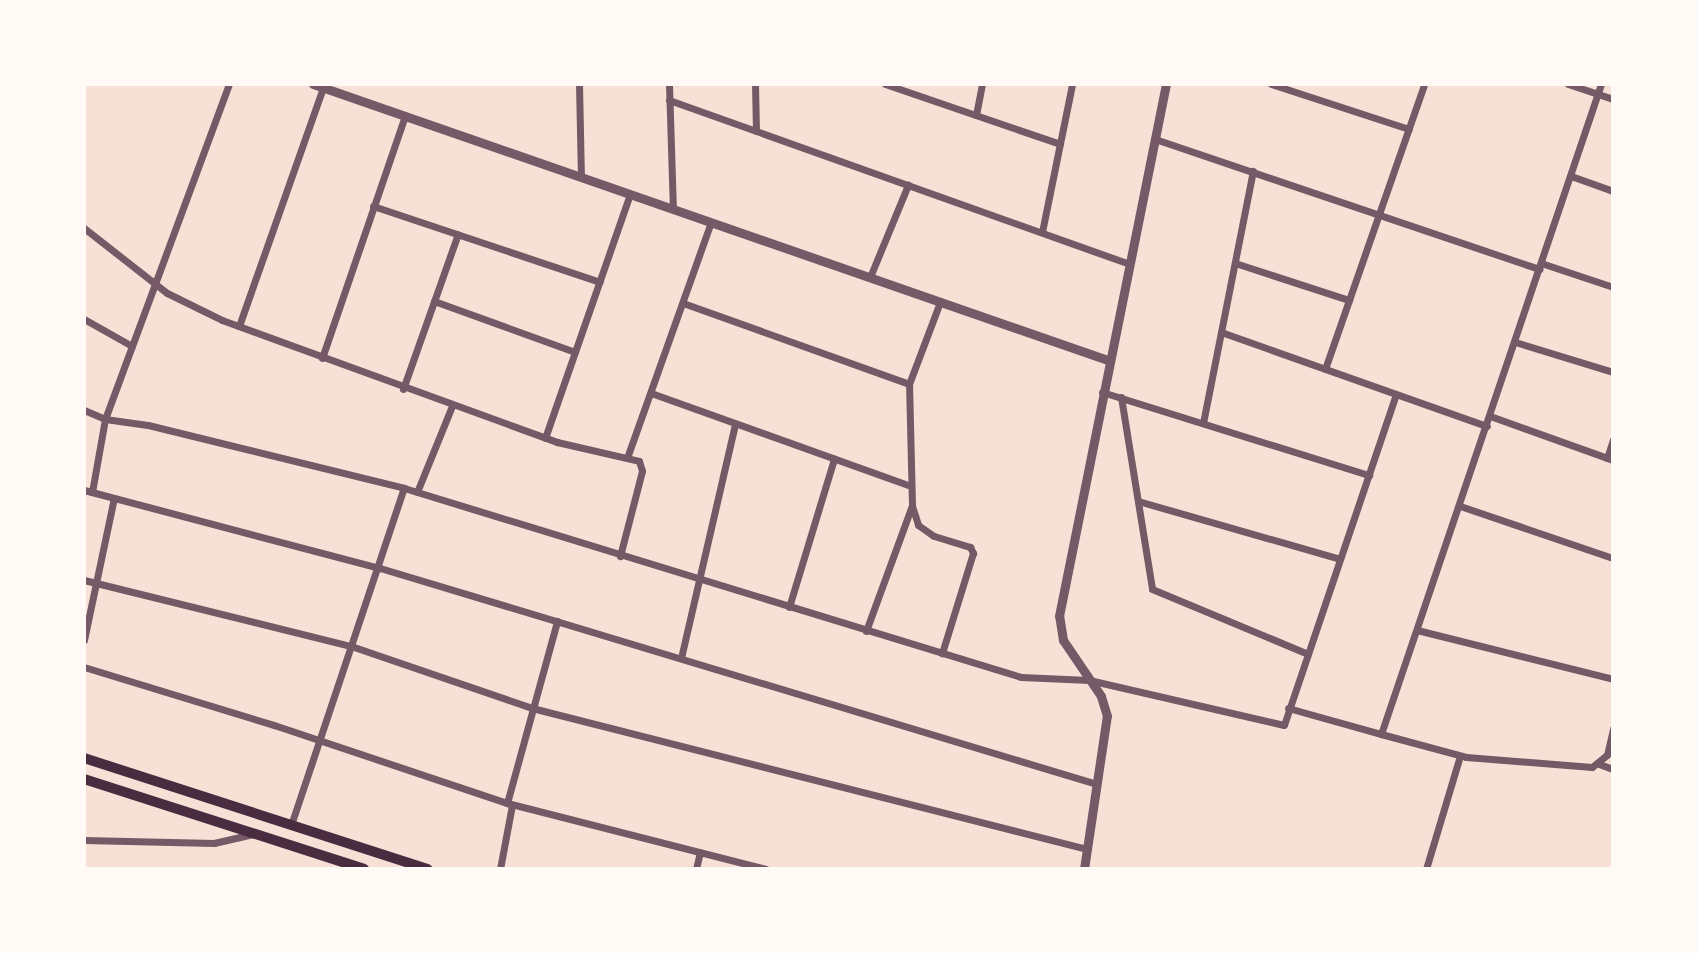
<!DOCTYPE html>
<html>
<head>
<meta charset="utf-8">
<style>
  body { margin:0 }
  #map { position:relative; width:1697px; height:953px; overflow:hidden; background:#f7e1d7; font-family:"Golos Text",sans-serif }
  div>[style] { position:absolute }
  .minor>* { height:7px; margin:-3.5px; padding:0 3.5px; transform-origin:3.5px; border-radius:3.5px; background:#755966 }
  .tertiary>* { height:9px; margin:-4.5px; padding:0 4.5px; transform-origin:4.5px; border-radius:4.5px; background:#755966 }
  .secondary>* { height:10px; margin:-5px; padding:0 5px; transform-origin:5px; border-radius:5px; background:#4a2c40 }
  span { translate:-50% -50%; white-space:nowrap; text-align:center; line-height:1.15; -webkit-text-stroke:7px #fffaf5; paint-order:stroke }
  .frame { position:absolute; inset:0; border:86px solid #fffaf5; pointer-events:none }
</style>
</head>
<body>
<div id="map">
  <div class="minor">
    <i style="left:579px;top:84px;width:93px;rotate:88.8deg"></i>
    <i style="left:669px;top:84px;width:125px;rotate:88.2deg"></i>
    <i style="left:755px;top:84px;width:47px;rotate:88.8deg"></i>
    <i style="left:885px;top:84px;width:185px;rotate:18.9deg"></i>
    <i style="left:1271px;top:84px;width:145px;rotate:18.1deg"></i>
    <i style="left:1568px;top:84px;width:47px;rotate:18.4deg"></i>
    <i style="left:669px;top:100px;width:489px;rotate:19.6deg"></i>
    <i style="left:976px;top:115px;width:32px;rotate:-79deg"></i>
    <i style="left:1155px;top:139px;width:406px;rotate:18.7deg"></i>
    <i style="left:1571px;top:176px;width:45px;rotate:19.7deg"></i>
    <i style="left:373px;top:206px;width:239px;rotate:18.5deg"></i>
    <i style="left:84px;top:228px;width:105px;rotate:38.1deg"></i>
    <i style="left:167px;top:293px;width:61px;rotate:26.1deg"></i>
    <i style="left:222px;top:320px;width:357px;rotate:20deg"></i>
    <i style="left:557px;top:442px;width:84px;rotate:13deg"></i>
    <i style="left:639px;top:461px;width:10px;rotate:73deg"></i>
    <i style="left:642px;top:471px;width:88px;rotate:104.5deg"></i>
    <i style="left:1042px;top:232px;width:151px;rotate:-78.5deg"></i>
    <i style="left:1235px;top:263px;width:120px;rotate:18deg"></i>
    <i style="left:1541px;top:263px;width:76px;rotate:18.4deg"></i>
    <i style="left:870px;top:277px;width:100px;rotate:-67.6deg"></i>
    <i style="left:434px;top:301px;width:150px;rotate:19.9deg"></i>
    <i style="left:683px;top:303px;width:240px;rotate:19.7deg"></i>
    <i style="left:84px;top:319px;width:55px;rotate:29.4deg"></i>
    <i style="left:239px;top:326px;width:252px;rotate:-70.6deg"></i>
    <i style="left:1221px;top:332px;width:282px;rotate:19.5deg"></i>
    <i style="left:1515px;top:342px;width:102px;rotate:17deg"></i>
    <i style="left:322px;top:358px;width:256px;rotate:-71.1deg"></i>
    <i style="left:1325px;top:369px;width:302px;rotate:-70.8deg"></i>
    <i style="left:403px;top:389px;width:164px;rotate:-70.5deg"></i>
    <i style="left:1102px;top:392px;width:280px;rotate:17.3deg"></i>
    <i style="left:651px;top:393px;width:276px;rotate:19.7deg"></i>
    <i style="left:1121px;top:397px;width:194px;rotate:80.8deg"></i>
    <i style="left:1152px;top:589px;width:169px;rotate:22.6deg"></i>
    <i style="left:84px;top:410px;width:23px;rotate:23deg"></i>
    <i style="left:105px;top:419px;width:43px;rotate:7.9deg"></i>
    <i style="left:148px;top:425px;width:264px;rotate:13.8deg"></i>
    <i style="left:404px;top:488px;width:645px;rotate:17.03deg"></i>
    <i style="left:1021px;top:677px;width:68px;rotate:2.5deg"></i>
    <i style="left:1089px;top:680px;width:200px;rotate:13deg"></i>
    <i style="left:1284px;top:725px;width:349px;rotate:-71.3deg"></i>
    <i style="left:1490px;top:416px;width:131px;rotate:19.7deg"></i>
    <i style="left:1203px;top:423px;width:257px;rotate:-78.8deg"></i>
    <i style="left:545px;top:438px;width:258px;rotate:-70.8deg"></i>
    <i style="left:628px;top:455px;width:247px;rotate:-70.4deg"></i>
    <i style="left:1607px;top:458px;width:20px;rotate:-72deg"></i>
    <i style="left:84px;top:490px;width:306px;rotate:14.8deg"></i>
    <i style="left:380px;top:568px;width:749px;rotate:16.77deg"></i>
    <i style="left:92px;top:492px;width:74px;rotate:-79.9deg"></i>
    <i style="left:105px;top:419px;width:357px;rotate:-69.7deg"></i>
    <i style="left:417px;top:492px;width:93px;rotate:-67.9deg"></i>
    <i style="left:1138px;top:501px;width:210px;rotate:16deg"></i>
    <i style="left:912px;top:506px;width:20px;rotate:72deg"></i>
    <i style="left:918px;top:525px;width:19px;rotate:35deg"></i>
    <i style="left:934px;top:536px;width:38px;rotate:17deg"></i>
    <i style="left:970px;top:547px;width:7px;rotate:63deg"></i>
    <i style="left:973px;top:553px;width:105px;rotate:107.2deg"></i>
    <i style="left:1460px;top:506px;width:162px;rotate:18.8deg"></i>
    <i style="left:84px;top:580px;width:275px;rotate:13.9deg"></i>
    <i style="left:351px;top:646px;width:191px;rotate:18.9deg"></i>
    <i style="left:532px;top:708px;width:573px;rotate:14.25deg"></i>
    <i style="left:789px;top:607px;width:155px;rotate:-73.1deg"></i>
    <i style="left:1417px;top:630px;width:202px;rotate:14deg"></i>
    <i style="left:866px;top:631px;width:134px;rotate:-69.9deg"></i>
    <i style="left:912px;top:505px;width:121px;rotate:-91.4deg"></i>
    <i style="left:909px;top:384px;width:88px;rotate:-69.3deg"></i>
    <i style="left:84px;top:640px;width:145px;rotate:-78.1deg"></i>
    <i style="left:681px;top:658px;width:240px;rotate:-77deg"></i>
    <i style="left:84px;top:667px;width:199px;rotate:17deg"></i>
    <i style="left:274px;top:725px;width:246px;rotate:18.5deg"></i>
    <i style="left:507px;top:803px;width:267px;rotate:14.3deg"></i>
    <i style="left:1288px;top:708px;width:97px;rotate:15.6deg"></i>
    <i style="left:1381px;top:734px;width:686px;rotate:-71.3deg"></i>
    <i style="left:1381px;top:734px;width:88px;rotate:15.1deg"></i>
    <i style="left:1466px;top:757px;width:126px;rotate:4.5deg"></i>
    <i style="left:1592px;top:767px;width:19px;rotate:-39deg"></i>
    <i style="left:1607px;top:755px;width:28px;rotate:-77deg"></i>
    <i style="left:1599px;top:764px;width:15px;rotate:20deg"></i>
    <i style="left:507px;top:803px;width:189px;rotate:-74.6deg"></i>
    <i style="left:291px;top:825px;width:355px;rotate:-71.5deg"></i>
    <i style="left:84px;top:840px;width:130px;rotate:1.3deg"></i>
    <i style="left:214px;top:843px;width:40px;rotate:-13deg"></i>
    <i style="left:500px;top:869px;width:65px;rotate:-79.4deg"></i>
    <i style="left:696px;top:869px;width:17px;rotate:-77deg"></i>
    <i style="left:1426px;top:869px;width:118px;rotate:-73.3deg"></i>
  </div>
  <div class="tertiary">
    <i style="left:313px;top:84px;width:842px;rotate:19.15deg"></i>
    <i style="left:1084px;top:869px;width:155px;rotate:-81.5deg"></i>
    <i style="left:1107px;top:716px;width:21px;rotate:-107deg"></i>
    <i style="left:1101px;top:696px;width:68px;rotate:-124.2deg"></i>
    <i style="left:1063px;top:640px;width:24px;rotate:-99deg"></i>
    <i style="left:1059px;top:616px;width:543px;rotate:-78.63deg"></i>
  </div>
  <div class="secondary">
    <i style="left:84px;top:758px;width:361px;rotate:17.9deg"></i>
    <i style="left:84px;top:779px;width:294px;rotate:17.8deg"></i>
  </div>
  <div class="frame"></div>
</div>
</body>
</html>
